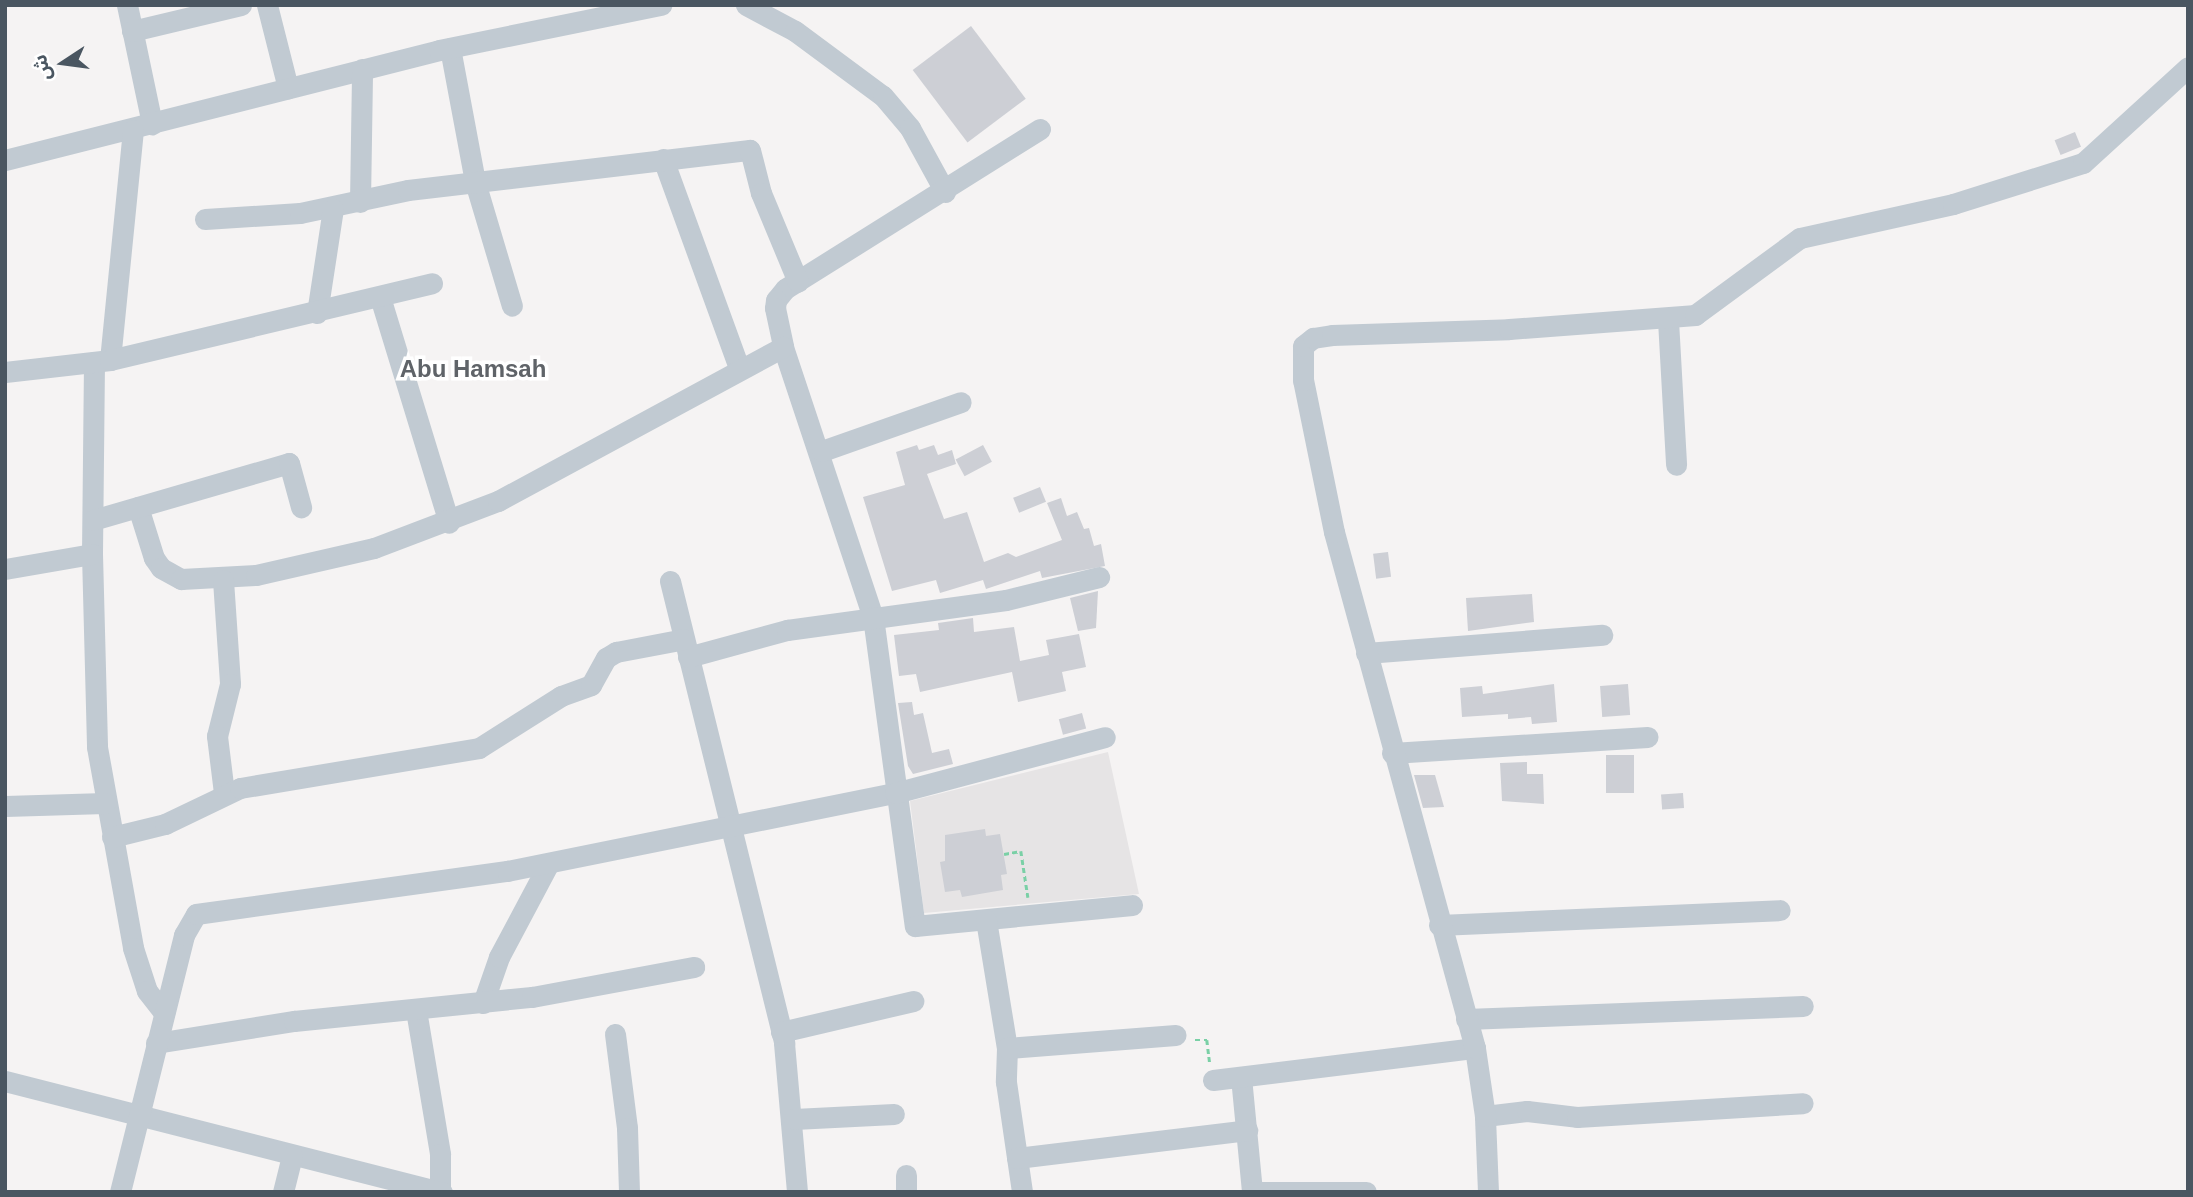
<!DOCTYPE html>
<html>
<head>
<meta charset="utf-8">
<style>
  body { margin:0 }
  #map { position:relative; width:2193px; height:1197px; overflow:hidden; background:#f5f3f3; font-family:Arial,"Noto Sans Arabic",sans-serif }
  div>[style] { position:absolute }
  .education>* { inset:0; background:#e6e4e5 }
  .building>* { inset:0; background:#cdcfd5; transform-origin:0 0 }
  .path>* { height:2.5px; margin-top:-1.25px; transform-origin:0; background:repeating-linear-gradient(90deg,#7ad0a6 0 5px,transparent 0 8.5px) }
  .minor>* { height:21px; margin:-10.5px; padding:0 10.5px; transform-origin:10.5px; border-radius:10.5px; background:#c1cad2 }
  span { translate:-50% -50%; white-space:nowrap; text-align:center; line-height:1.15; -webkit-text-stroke:7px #fff; paint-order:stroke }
  .neighbourhood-label { font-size:24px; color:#5f6368; font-weight:700 }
  .frame { position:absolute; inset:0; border:7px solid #4a5661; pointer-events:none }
  .north { position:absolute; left:28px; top:28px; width:70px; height:70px; -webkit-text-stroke:5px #fff; paint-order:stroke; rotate:257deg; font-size:19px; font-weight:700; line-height:28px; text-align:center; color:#4a5661 }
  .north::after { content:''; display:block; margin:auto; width:24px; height:32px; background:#4a5661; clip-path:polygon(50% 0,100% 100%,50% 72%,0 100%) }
</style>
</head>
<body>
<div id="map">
  <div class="education">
    <i style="clip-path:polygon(1108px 752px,1139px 894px,924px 913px,910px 801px)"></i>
  </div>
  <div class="building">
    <i style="left:971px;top:26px;width:91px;height:73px;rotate:53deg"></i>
    <i style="left:2075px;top:132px;width:16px;height:22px;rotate:68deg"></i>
    <i style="clip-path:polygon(917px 445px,919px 450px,934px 445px,938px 455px,952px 450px,956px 464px,927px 474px,944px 519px,967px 512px,984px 562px,1008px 553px,1016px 557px,1062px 540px,1047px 503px,1061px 498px,1067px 516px,1077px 512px,1084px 529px,1089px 528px,1094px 546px,1101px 544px,1105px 566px,1042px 578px,1040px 571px,986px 589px,983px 580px,940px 593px,936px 580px,892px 591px,863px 497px,905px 485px,896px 452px)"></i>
    <i style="left:983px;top:445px;width:19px;height:31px;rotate:62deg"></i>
    <i style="left:1040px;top:487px;width:16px;height:29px;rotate:68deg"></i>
    <i style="left:1388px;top:552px;width:25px;height:15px;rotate:83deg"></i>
    <i style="clip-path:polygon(1098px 591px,1096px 628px,1078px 631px,1070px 598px)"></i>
    <i style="clip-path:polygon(1532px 594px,1534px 622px,1468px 631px,1466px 598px)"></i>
    <i style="clip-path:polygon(973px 618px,974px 632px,1014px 627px,1020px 661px,1049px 655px,1046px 640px,1079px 634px,1086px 667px,1062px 672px,1066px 691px,1018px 702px,1012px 672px,920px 692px,916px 674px,899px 676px,894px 635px,939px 630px,938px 623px)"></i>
    <i style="clip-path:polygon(1554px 684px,1557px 722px,1532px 724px,1531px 717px,1508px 719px,1508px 714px,1462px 717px,1460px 688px,1482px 686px,1483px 694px)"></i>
    <i style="left:1628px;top:684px;width:31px;height:28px;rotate:86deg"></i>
    <i style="clip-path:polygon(912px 702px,914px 715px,923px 713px,932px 753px,949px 749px,953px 764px,913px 774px,908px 766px,898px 703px)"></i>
    <i style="left:1082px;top:713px;width:16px;height:24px;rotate:75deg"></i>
    <i style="left:1606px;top:755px;width:28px;height:38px"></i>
    <i style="clip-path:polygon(1527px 762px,1527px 774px,1543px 774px,1544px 804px,1502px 801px,1500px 763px)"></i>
    <i style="clip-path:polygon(1414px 775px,1435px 775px,1444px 807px,1423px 808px)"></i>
    <i style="left:1683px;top:793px;width:15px;height:22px;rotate:86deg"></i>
    <i style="clip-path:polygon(985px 829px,986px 836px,1000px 834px,1007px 874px,1001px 875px,1003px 890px,962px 897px,960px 890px,945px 892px,940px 862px,945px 861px,945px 835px)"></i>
  </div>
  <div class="path">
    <i style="left:1004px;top:854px;width:17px;rotate:-10deg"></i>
    <i style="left:1021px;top:851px;width:47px;rotate:81.3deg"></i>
    <i style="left:1195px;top:1040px;width:12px"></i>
    <i style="left:1207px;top:1040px;width:23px;rotate:83deg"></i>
  </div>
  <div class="minor">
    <i style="left:127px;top:5px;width:122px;rotate:78.1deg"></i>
    <i style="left:267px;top:5px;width:86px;rotate:75.8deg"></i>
    <i style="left:746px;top:5px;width:55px;rotate:28deg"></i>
    <i style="left:795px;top:31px;width:109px;rotate:36.5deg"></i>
    <i style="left:883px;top:96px;width:42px;rotate:49.8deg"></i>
    <i style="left:910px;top:128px;width:73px;rotate:61.3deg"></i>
    <i style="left:132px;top:31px;width:112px;rotate:-13.4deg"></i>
    <i style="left:450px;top:48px;width:136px;rotate:79.4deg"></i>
    <i style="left:475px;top:182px;width:129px;rotate:73.4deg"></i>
    <i style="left:1040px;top:129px;width:301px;rotate:147.9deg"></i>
    <i style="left:785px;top:289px;width:14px;rotate:129deg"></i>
    <i style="left:776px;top:300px;width:8px;rotate:97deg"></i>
    <i style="left:775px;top:308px;width:40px;rotate:78deg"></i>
    <i style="left:783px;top:347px;width:285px;rotate:71.6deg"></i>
    <i style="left:873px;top:617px;width:312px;rotate:82.3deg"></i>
    <i style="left:915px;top:926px;width:218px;rotate:-5.5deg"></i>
    <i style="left:663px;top:159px;width:222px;rotate:70deg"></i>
    <i style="left:5px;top:160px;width:448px;rotate:-14.2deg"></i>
    <i style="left:439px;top:50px;width:227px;rotate:-11.5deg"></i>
    <i style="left:360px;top:202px;width:133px;rotate:-89.1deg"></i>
    <i style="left:205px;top:219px;width:95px;rotate:-3.6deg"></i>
    <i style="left:300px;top:213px;width:110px;rotate:-12deg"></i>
    <i style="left:408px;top:190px;width:344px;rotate:-6.7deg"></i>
    <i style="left:750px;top:150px;width:44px;rotate:75.7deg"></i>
    <i style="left:761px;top:193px;width:96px;rotate:67.4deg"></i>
    <i style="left:380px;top:297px;width:236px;rotate:73deg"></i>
    <i style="left:317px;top:313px;width:105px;rotate:-81.3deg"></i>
    <i style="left:1668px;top:320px;width:145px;rotate:86.8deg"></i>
    <i style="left:110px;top:360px;width:231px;rotate:-84.3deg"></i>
    <i style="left:94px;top:362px;width:192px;rotate:90.6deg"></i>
    <i style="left:92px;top:554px;width:193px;rotate:88.5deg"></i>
    <i style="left:97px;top:747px;width:204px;rotate:79.8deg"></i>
    <i style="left:133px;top:948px;width:45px;rotate:72deg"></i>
    <i style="left:147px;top:991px;width:28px;rotate:52deg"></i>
    <i style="left:5px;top:372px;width:106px;rotate:-6.5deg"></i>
    <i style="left:110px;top:360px;width:331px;rotate:-13.4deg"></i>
    <i style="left:822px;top:451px;width:147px;rotate:-19.4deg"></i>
    <i style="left:138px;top:507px;width:53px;rotate:72.6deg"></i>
    <i style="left:154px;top:558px;width:12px;rotate:55deg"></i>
    <i style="left:161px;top:568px;width:23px;rotate:29deg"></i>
    <i style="left:181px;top:579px;width:75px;rotate:-3.1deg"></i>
    <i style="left:256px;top:575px;width:121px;rotate:-12.9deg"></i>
    <i style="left:374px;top:548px;width:133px;rotate:-20.8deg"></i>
    <i style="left:498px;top:501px;width:324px;rotate:-28.4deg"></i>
    <i style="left:93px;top:520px;width:204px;rotate:-16.2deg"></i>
    <i style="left:289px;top:463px;width:46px;rotate:74.7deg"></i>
    <i style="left:5px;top:569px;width:88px;rotate:-9.8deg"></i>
    <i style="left:223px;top:580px;width:104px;rotate:86.1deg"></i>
    <i style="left:230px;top:684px;width:54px;rotate:104deg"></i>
    <i style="left:217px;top:736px;width:57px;rotate:83deg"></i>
    <i style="left:670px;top:581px;width:476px;rotate:76.1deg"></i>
    <i style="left:784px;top:1043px;width:150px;rotate:85deg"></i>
    <i style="left:1366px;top:653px;width:237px;rotate:-4.4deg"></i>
    <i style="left:688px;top:657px;width:103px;rotate:-15.3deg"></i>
    <i style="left:787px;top:630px;width:221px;rotate:-7.8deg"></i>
    <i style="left:1006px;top:600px;width:96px;rotate:-13.9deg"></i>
    <i style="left:1392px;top:753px;width:256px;rotate:-3.6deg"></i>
    <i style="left:5px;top:806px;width:100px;rotate:-1.7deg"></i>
    <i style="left:112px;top:837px;width:55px;rotate:-13.8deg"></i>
    <i style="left:165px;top:824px;width:83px;rotate:-25.6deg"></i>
    <i style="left:240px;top:788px;width:242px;rotate:-9.5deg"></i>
    <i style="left:479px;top:748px;width:97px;rotate:-32.4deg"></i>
    <i style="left:561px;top:696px;width:32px;rotate:-20deg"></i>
    <i style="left:591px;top:685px;width:31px;rotate:-61deg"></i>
    <i style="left:606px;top:658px;width:12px;rotate:-31deg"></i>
    <i style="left:616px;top:652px;width:69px;rotate:-10.8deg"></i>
    <i style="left:986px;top:920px;width:130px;rotate:80.7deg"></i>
    <i style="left:1007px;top:1048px;width:34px;rotate:92deg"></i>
    <i style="left:1006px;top:1082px;width:111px;rotate:81.7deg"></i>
    <i style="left:1439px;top:925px;width:341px;rotate:-2.5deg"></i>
    <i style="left:483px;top:1003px;width:49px;rotate:-70.8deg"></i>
    <i style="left:499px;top:957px;width:106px;rotate:-62deg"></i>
    <i style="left:416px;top:1010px;width:146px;rotate:80.5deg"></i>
    <i style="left:440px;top:1154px;width:37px;rotate:90deg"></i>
    <i style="left:1466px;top:1019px;width:337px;rotate:-2.2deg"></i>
    <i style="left:781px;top:1032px;width:136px;rotate:-13.2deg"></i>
    <i style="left:615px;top:1034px;width:95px;rotate:82.7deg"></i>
    <i style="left:627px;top:1128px;width:64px;rotate:88.2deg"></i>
    <i style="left:156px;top:1043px;width:140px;rotate:-9.1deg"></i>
    <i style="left:294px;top:1021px;width:239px;rotate:-5.8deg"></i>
    <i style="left:532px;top:997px;width:165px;rotate:-10.5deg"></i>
    <i style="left:1007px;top:1048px;width:169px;rotate:-4.4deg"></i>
    <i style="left:1241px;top:1077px;width:116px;rotate:84.5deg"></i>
    <i style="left:1252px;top:1192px;width:114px"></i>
    <i style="left:1213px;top:1080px;width:264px;rotate:-7deg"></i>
    <i style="left:5px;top:1081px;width:451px;rotate:14.3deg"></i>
    <i style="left:1485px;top:1116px;width:42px;rotate:-6.8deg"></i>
    <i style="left:1527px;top:1111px;width:50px;rotate:6.8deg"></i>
    <i style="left:1577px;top:1117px;width:226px;rotate:-3.5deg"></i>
    <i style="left:794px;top:1119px;width:100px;rotate:-2.9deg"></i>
    <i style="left:1017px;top:1158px;width:232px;rotate:-6.9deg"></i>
    <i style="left:906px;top:1175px;width:17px;rotate:90deg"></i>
    <i style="left:120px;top:1192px;width:265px;rotate:-76deg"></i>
    <i style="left:184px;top:935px;width:24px;rotate:-60deg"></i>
    <i style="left:196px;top:914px;width:314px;rotate:-7.9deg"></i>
    <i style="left:507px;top:871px;width:396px;rotate:-11.4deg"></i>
    <i style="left:895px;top:793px;width:217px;rotate:-14.9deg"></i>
    <i style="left:283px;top:1192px;width:37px;rotate:-76deg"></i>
    <i style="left:1488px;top:1192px;width:76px;rotate:-92.3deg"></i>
    <i style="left:1485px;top:1116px;width:69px;rotate:-98.4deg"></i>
    <i style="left:1475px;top:1048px;width:535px;rotate:-105.28deg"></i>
    <i style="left:1334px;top:532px;width:155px;rotate:-101.5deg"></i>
    <i style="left:1303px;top:380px;width:34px;rotate:-90deg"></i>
    <i style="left:1303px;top:346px;width:13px;rotate:-39deg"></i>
    <i style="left:1313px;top:338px;width:19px;rotate:-9deg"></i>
    <i style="left:1332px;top:335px;width:177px;rotate:-1.9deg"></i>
    <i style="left:1509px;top:329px;width:187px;rotate:-4.3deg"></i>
    <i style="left:1695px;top:315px;width:130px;rotate:-36.3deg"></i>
    <i style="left:1800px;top:238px;width:157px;rotate:-12.5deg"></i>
    <i style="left:1953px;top:204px;width:136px;rotate:-17.5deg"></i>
    <i style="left:2083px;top:163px;width:142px;rotate:-42.4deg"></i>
  </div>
  <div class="neighbourhood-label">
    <span style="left:473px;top:369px">Abu Hamsah</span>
  </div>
  <div class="frame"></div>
  <div class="north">ش</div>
</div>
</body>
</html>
